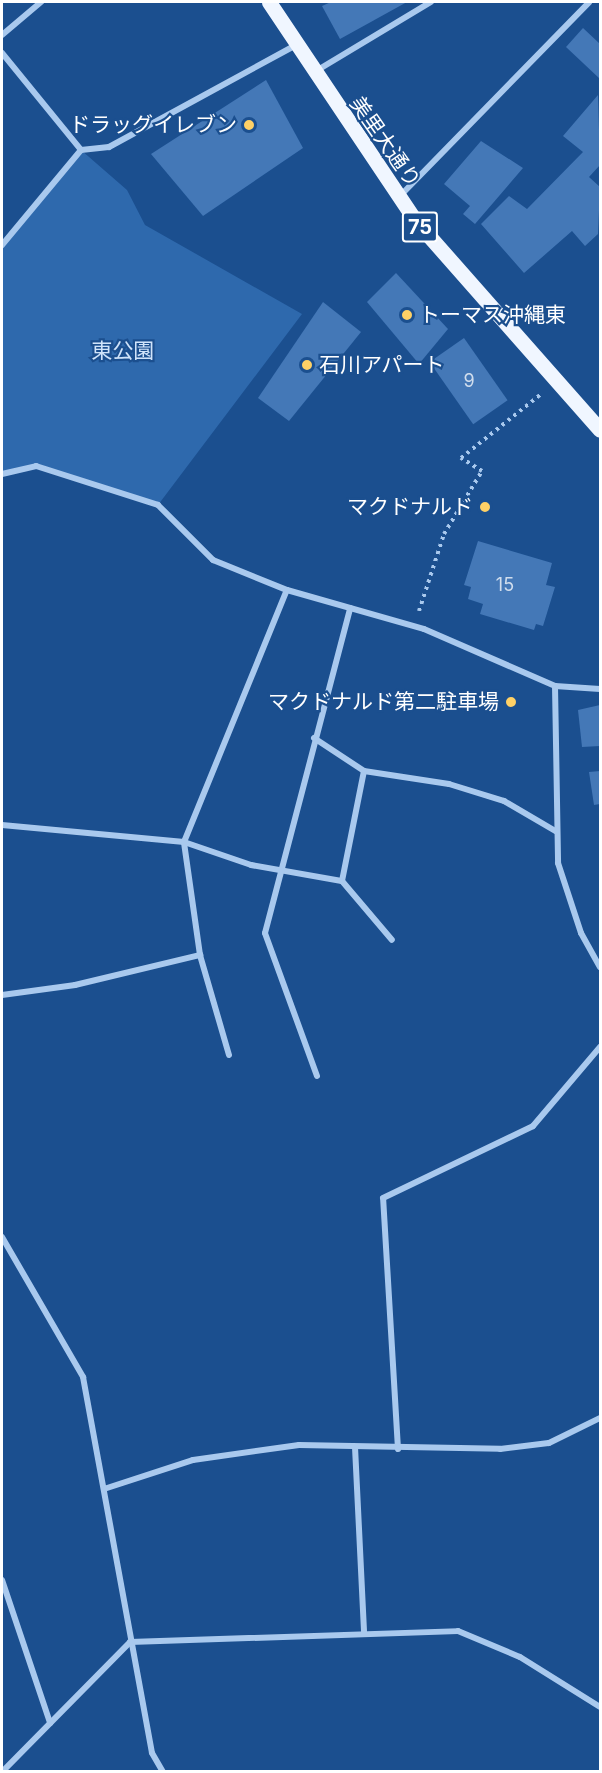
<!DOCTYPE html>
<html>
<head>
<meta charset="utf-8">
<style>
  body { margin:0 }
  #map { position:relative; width:602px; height:1773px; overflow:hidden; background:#1b4f8f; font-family:Inter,"Noto Sans JP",sans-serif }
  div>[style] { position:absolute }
  .green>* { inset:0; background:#2e69ad }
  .building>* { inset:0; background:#4478b7; transform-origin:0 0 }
  .path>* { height:4px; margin-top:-2px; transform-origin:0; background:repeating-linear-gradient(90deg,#a9c9ee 0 3px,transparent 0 7.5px) }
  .street>* { height:6px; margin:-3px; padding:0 3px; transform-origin:3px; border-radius:3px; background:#a9c9ee }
  .primary>* { height:15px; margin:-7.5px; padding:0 7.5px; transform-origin:7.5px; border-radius:7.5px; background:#f0f6ff }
  .dots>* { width:16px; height:16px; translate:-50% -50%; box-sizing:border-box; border:3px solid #1b4f8f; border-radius:50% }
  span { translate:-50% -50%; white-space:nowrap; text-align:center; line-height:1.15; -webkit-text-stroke:4.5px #1b4f8f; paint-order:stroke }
  .number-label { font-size:18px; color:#d0dded }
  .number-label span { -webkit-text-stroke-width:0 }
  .shield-label span { padding:2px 4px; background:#1b4f8f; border:2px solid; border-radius:4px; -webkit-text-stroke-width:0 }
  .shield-label { font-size:20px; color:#fff; font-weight:700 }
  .poi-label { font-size:21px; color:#fff }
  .right { translate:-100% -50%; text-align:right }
  .left { translate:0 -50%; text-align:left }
  .street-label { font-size:21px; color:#fff }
  .park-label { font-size:21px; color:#cfe3fa }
  .frame { position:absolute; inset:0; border:3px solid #fff; pointer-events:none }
</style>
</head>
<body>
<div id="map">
  <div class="green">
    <i style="clip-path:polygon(81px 150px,127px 190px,145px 225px,302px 314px,158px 505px,36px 466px,2px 474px,2px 245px)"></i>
  </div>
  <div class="building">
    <i style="clip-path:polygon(331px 2px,407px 2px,340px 39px,322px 6px)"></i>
    <i style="clip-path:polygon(583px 28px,600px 44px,600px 79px,566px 47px)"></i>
    <i style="clip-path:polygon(266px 80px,303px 148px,203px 216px,151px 154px)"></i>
    <i style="clip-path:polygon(598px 95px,600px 165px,589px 177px,600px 187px,598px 234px,585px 246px,572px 231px,524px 273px,481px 224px,509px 196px,527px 209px,583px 152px,563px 136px)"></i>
    <i style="clip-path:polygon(481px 141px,523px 168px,475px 224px,463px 214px,470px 206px,444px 184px)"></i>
    <i style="clip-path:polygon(396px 273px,448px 329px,419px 364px,367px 302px)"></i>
    <i style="clip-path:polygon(323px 302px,361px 332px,289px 421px,258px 398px)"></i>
    <i style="left:464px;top:338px;width:76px;height:42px;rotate:55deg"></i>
    <i style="clip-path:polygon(478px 541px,552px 563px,546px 585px,555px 587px,543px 626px,536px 624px,534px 630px,480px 614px,483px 604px,468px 599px,471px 587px,464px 585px)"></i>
    <i style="clip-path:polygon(600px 705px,600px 746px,582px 747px,578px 710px)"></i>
    <i style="clip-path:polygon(600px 771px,600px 804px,594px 805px,589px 772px)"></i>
  </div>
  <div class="path">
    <i style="left:419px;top:611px;width:81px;rotate:-72deg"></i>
    <i style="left:444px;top:534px;width:74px;rotate:-58.9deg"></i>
    <i style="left:482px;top:471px;width:25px;rotate:-148deg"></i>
    <i style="left:461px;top:458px;width:101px;rotate:-38.6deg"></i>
  </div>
  <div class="street">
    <i style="left:2px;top:35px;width:51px;rotate:-40.2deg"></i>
    <i style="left:2px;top:53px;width:125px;rotate:50.8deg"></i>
    <i style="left:81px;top:150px;width:124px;rotate:129.7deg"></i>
    <i style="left:316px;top:71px;width:134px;rotate:-31deg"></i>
    <i style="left:81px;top:150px;width:28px;rotate:-6deg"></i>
    <i style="left:109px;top:147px;width:211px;rotate:-28.6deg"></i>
    <i style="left:400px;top:196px;width:271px;rotate:-45.7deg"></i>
    <i style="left:2px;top:474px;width:35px;rotate:-13deg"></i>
    <i style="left:36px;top:466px;width:128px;rotate:17.7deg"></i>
    <i style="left:158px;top:505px;width:78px;rotate:45deg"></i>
    <i style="left:213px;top:560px;width:80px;rotate:22.1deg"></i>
    <i style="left:287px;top:590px;width:142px;rotate:15.9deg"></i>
    <i style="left:424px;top:629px;width:143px;rotate:23.5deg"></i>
    <i style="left:555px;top:686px;width:45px;rotate:3.8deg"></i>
    <i style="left:555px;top:686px;width:177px;rotate:89deg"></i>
    <i style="left:558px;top:863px;width:74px;rotate:71.8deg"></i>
    <i style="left:581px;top:933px;width:39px;rotate:61deg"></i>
    <i style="left:314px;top:738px;width:60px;rotate:33.4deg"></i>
    <i style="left:364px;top:771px;width:86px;rotate:8.7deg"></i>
    <i style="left:449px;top:784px;width:58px;rotate:17.2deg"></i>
    <i style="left:504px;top:801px;width:61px;rotate:30.3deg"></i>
    <i style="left:2px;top:825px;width:183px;rotate:5.3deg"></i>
    <i style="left:184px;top:842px;width:71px;rotate:18.9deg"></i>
    <i style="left:251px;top:865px;width:92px;rotate:10deg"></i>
    <i style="left:342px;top:881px;width:77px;rotate:49.7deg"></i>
    <i style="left:342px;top:881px;width:112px;rotate:-78.7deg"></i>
    <i style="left:2px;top:995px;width:74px;rotate:-7.8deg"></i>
    <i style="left:75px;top:985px;width:129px;rotate:-13.5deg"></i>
    <i style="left:229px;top:1055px;width:104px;rotate:-106.2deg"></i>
    <i style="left:200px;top:955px;width:114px;rotate:-98.1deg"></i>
    <i style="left:184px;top:842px;width:272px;rotate:-67.8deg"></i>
    <i style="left:317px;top:1076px;width:152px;rotate:-110deg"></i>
    <i style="left:265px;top:933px;width:336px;rotate:-75.3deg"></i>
    <i style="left:2px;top:1237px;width:162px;rotate:59.9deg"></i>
    <i style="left:83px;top:1377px;width:382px;rotate:79.6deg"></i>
    <i style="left:152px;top:1753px;width:22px;rotate:60deg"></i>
    <i style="left:355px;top:1447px;width:187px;rotate:87.2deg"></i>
    <i style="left:398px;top:1449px;width:251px;rotate:-93.4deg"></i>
    <i style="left:383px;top:1198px;width:166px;rotate:-25.6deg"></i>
    <i style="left:533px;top:1126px;width:104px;rotate:-49.7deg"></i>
    <i style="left:107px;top:1488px;width:90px;rotate:-18deg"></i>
    <i style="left:193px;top:1460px;width:107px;rotate:-8.1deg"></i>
    <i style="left:299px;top:1445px;width:201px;rotate:1.1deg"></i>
    <i style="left:500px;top:1449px;width:49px;rotate:-7deg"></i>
    <i style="left:549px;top:1443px;width:57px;rotate:-26.1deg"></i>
    <i style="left:2px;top:1580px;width:151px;rotate:71.4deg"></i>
    <i style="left:2px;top:1772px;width:182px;rotate:-45.4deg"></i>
    <i style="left:130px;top:1642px;width:328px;rotate:-1.9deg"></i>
    <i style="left:458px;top:1631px;width:67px;rotate:22.8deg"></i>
    <i style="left:520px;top:1657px;width:94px;rotate:32deg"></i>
  </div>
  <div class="primary">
    <i style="left:269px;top:2px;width:261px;rotate:56.2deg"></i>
    <i style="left:414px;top:219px;width:281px;rotate:48.6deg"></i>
  </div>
  <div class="dots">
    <i style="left:249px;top:125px;background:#ffd166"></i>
    <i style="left:407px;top:315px;background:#ffd166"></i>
    <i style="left:307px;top:365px;background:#ffd166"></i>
    <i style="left:485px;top:507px;background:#ffd166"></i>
    <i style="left:511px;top:702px;background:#ffd166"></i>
  </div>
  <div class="number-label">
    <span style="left:469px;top:381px">9</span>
    <span style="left:505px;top:585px">15</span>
  </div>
  <div class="shield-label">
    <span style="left:420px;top:227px">75</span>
  </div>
  <div class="poi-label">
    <span class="right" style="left:237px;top:125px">ドラッグイレブン</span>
    <span class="left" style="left:419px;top:315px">トーマス沖縄東</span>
    <span class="left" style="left:319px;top:365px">石川アパート</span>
    <span class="right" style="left:473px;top:507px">マクドナルド</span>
    <span class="right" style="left:499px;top:702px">マクドナルド第二駐車場</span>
  </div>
  <div class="street-label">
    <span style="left:385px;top:142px;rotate:55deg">美里大通り</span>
  </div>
  <div class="park-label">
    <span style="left:123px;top:351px">東公園</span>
  </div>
  <div class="frame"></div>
</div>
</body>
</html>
